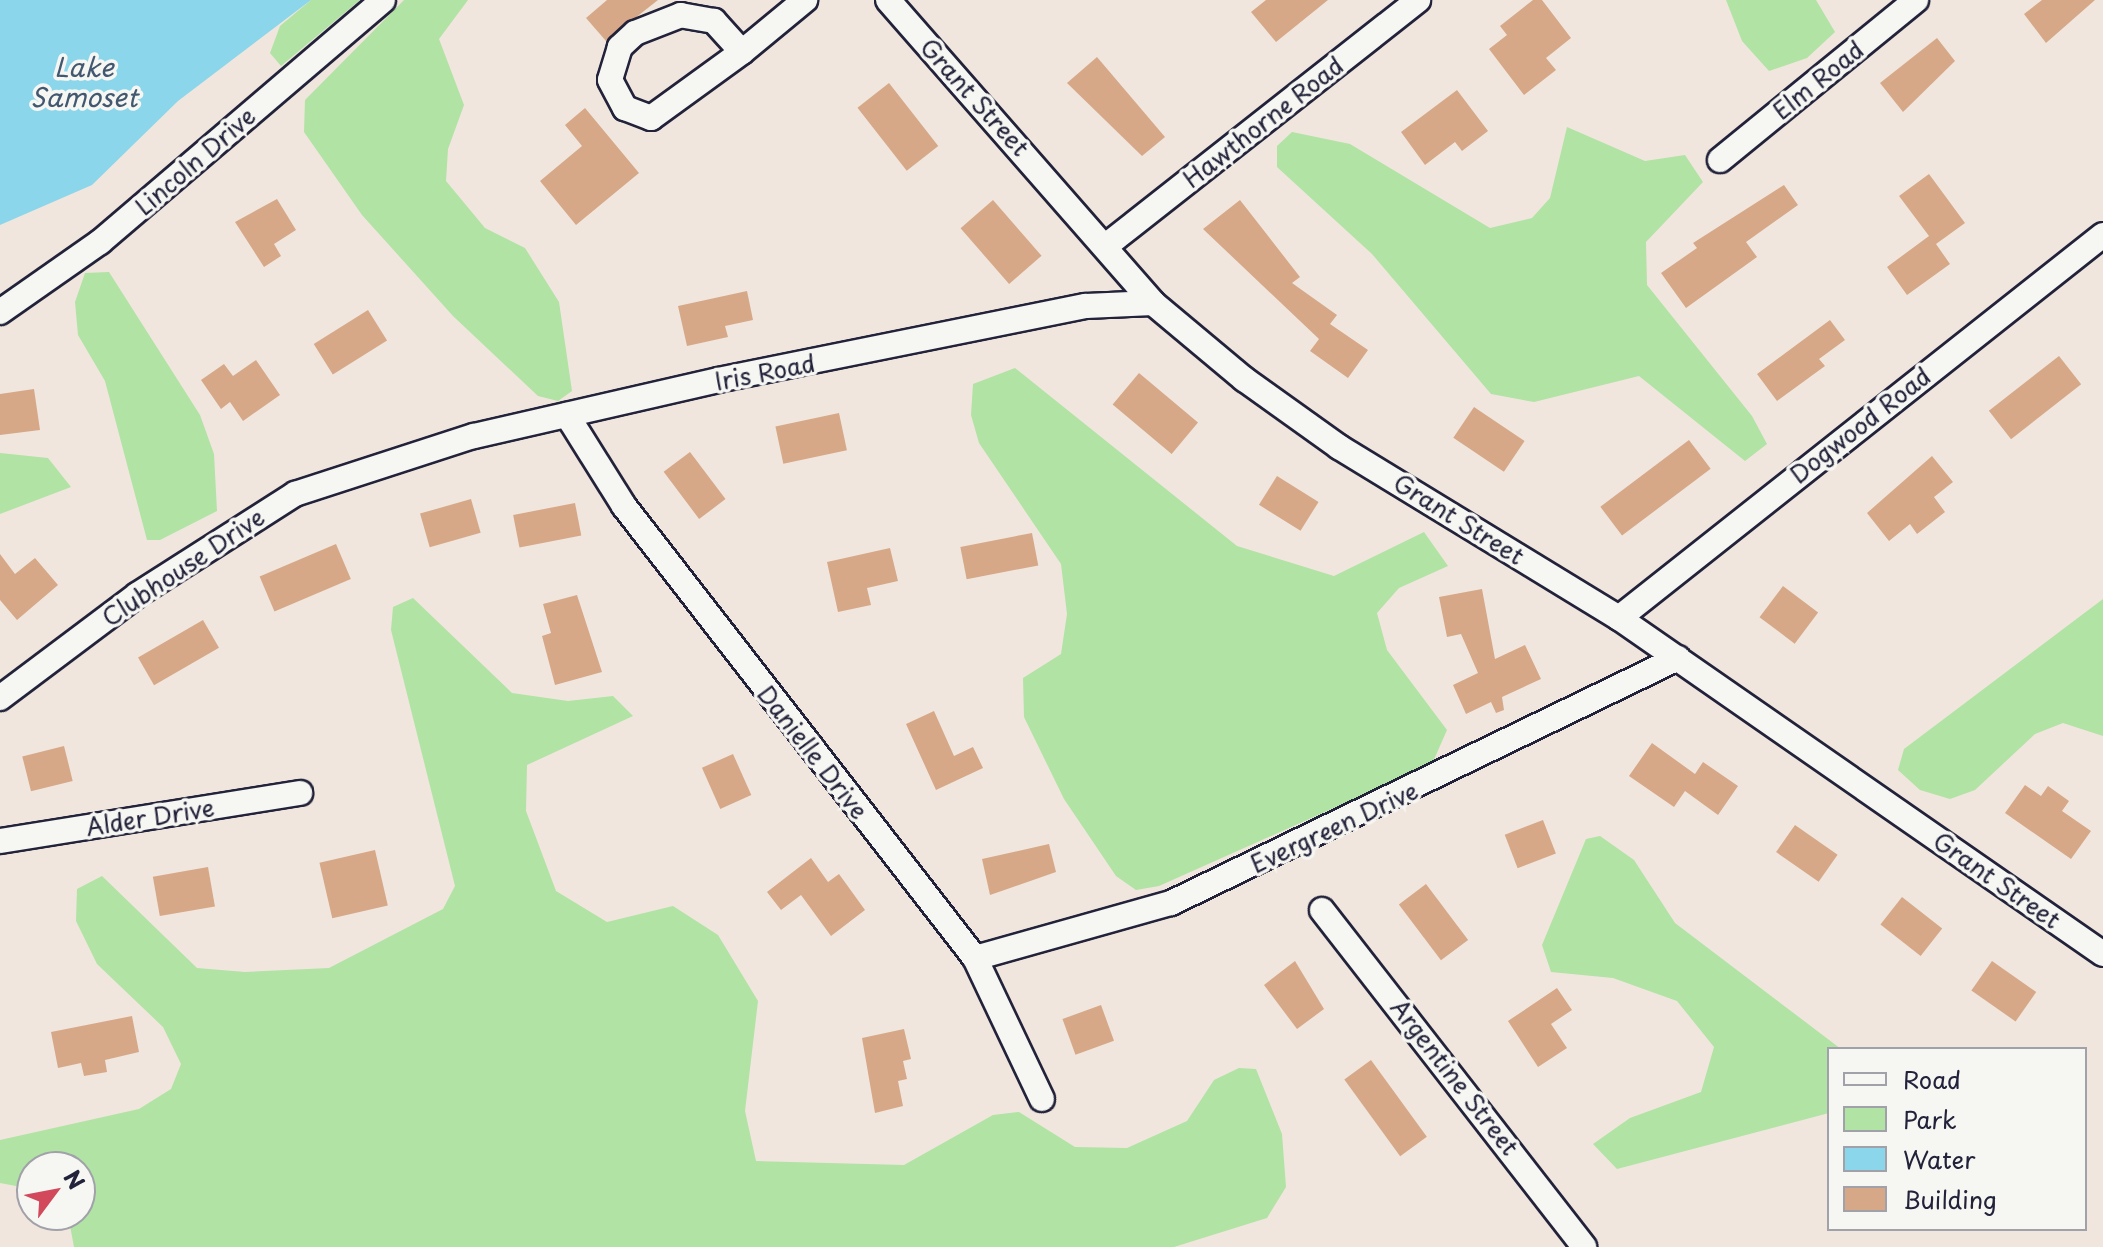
<!DOCTYPE html>
<html>
<head>
<meta charset="utf-8">
<style>
  body { margin:0 }
  #map { position:relative; width:2103px; height:1247px; overflow:hidden; background:#f0e6dd; font-family:"Playpen Sans",sans-serif }
  div>[style] { position:absolute }
  .green>* { inset:0; background:#b0e3a4 }
  .water>* { inset:0; background:#8bd6eb }
  .building>* { inset:0; background:#d6a888; transform-origin:0 0 }
  .roads { filter:drop-shadow(2px 0 #22223b) drop-shadow(-2px 0 #22223b) drop-shadow(0 2px #22223b) drop-shadow(0 -2px #22223b) }
  .street>* { height:24px; margin:-12px; padding:0 12px; transform-origin:12px; border-radius:12px; background:#f6f6f2 }
  span { translate:-50% -50%; white-space:nowrap; text-align:center; line-height:1.15; -webkit-text-stroke:7px #f6f6f2; paint-order:stroke }
  .street-label { font-size:24px; color:#22223b }
  .water-label { font-size:26px; color:#425870; font-style:italic }
  .legend { position:absolute; left:1827px; top:1047px; width:260px; height:184px; box-sizing:border-box; background:#f6f6f2; border:2px solid #a1a1a9; margin:0; padding:10px 14px; list-style:none; font-size:24px; color:#22223b }
  .legend li { display:flex; align-items:center; gap:16px; height:40px }
  .legend b { width:40px; border:2px solid #a1a1a9 }
  .north { position:absolute; left:16px; top:1151px; width:80px; height:80px; box-sizing:border-box; background:#f6f6f2; border:2px solid #a1a1a9; border-radius:50%; rotate:58deg; font-size:22px; font-weight:700; line-height:32px; text-align:center; color:#22223b }
  .north::after { content:''; display:block; margin:auto; width:28px; height:36px; background:#d1495b; clip-path:polygon(50% 0,100% 100%,50% 72%,0 100%) }
</style>
</head>
<body>
<div id="map">
  <div class="green">
    <i style="clip-path:polygon(311px 0,360px 0,281px 66px,270px 53px,280px 26px)"></i>
    <i style="clip-path:polygon(404px 0,468px 0,439px 39px,464px 105px,448px 149px,446px 181px,485px 228px,525px 248px,559px 302px,572px 391px,558px 401px,538px 396px,453px 316px,362px 215px,304px 132px,305px 100px)"></i>
    <i style="clip-path:polygon(1726px 0,1816px 0,1835px 32px,1807px 58px,1769px 71px,1742px 41px)"></i>
    <i style="clip-path:polygon(1567px 127px,1645px 161px,1685px 155px,1703px 182px,1646px 242px,1647px 285px,1752px 416px,1767px 444px,1745px 461px,1639px 376px,1534px 402px,1491px 394px,1372px 254px,1277px 167px,1277px 146px,1292px 132px,1350px 144px,1490px 228px,1532px 218px,1550px 198px)"></i>
    <i style="clip-path:polygon(109px 272px,200px 415px,214px 454px,217px 511px,160px 540px,147px 540px,105px 381px,78px 335px,75px 302px,85px 273px)"></i>
    <i style="clip-path:polygon(1015px 368px,1237px 546px,1334px 576px,1424px 532px,1448px 566px,1399px 588px,1377px 613px,1387px 650px,1447px 730px,1432px 764px,1159px 886px,1136px 890px,1116px 876px,1064px 799px,1024px 717px,1023px 678px,1061px 654px,1067px 614px,1061px 564px,979px 443px,971px 415px,973px 384px)"></i>
    <i style="clip-path:polygon(0 453px,48px 458px,71px 487px,0 514px)"></i>
    <i style="clip-path:polygon(413px 598px,512px 693px,568px 701px,613px 696px,633px 716px,527px 765px,526px 811px,556px 891px,607px 922px,673px 906px,718px 935px,758px 1001px,745px 1111px,756px 1161px,904px 1165px,993px 1115px,1019px 1112px,1075px 1147px,1127px 1148px,1187px 1121px,1214px 1080px,1239px 1068px,1256px 1069px,1282px 1134px,1286px 1187px,1267px 1218px,1174px 1247px,74px 1247px,68px 1215px,80px 1215px,80px 1167px,32px 1167px,32px 1189px,0 1183px,0 1140px,139px 1109px,171px 1089px,181px 1064px,163px 1027px,97px 964px,76px 921px,77px 889px,102px 876px,197px 968px,245px 972px,329px 968px,443px 909px,455px 886px,391px 630px,393px 607px)"></i>
    <i style="clip-path:polygon(2103px 599px,2103px 736px,2063px 723px,2035px 734px,1975px 790px,1950px 799px,1920px 790px,1898px 770px,1904px 749px)"></i>
    <i style="clip-path:polygon(1600px 836px,1634px 860px,1675px 923px,1841px 1049px,1829px 1049px,1829px 1113px,1617px 1169px,1593px 1144px,1630px 1118px,1701px 1092px,1714px 1047px,1677px 1001px,1613px 978px,1551px 972px,1542px 945px,1586px 839px)"></i>
  </div>
  <div class="water">
    <i style="clip-path:polygon(0 0,311px 0,178px 101px,92px 185px,0 225px)"></i>
  </div>
  <div class="building">
    <i style="clip-path:polygon(607px 0,658px 0,606px 41px,586px 18px)"></i>
    <i style="clip-path:polygon(1266px 0,1328px 0,1276px 42px,1251px 12px)"></i>
    <i style="clip-path:polygon(1533px 0,1542px 0,1571px 38px,1546px 58px,1556px 70px,1524px 95px,1489px 49px,1507px 35px,1500px 26px)"></i>
    <i style="clip-path:polygon(2042px 0,2095px 0,2046px 43px,2024px 14px)"></i>
    <i style="clip-path:polygon(1937px 38px,1955px 61px,1903px 112px,1880px 83px)"></i>
    <i style="clip-path:polygon(1097px 57px,1165px 137px,1142px 156px,1067px 83px)"></i>
    <i style="left:889px;top:83px;width:80px;height:40px;rotate:52deg"></i>
    <i style="clip-path:polygon(1457px 90px,1488px 131px,1462px 151px,1455px 142px,1425px 165px,1401px 132px)"></i>
    <i style="clip-path:polygon(585px 108px,639px 173px,576px 225px,540px 181px,582px 146px,565px 125px)"></i>
    <i style="clip-path:polygon(1929px 174px,1965px 223px,1936px 244px,1950px 264px,1907px 295px,1887px 267px,1929px 236px,1899px 196px)"></i>
    <i style="clip-path:polygon(1784px 185px,1798px 205px,1746px 242px,1757px 257px,1686px 308px,1661px 273px,1697px 248px,1693px 243px)"></i>
    <i style="clip-path:polygon(277px 199px,296px 230px,274px 244px,281px 256px,264px 267px,235px 222px)"></i>
    <i style="left:993px;top:200px;width:74px;height:43px;rotate:49deg"></i>
    <i style="clip-path:polygon(1240px 200px,1300px 277px,1292px 283px,1337px 315px,1330px 324px,1368px 350px,1348px 378px,1310px 351px,1319px 339px,1203px 229px)"></i>
    <i style="clip-path:polygon(747px 291px,753px 320px,725px 326px,728px 337px,687px 346px,678px 306px)"></i>
    <i style="left:368px;top:310px;width:36px;height:64px;rotate:58deg"></i>
    <i style="clip-path:polygon(1830px 320px,1845px 340px,1819px 359px,1825px 366px,1777px 401px,1757px 374px)"></i>
    <i style="left:2059px;top:356px;width:36px;height:89px;rotate:52deg"></i>
    <i style="clip-path:polygon(256px 360px,280px 395px,243px 421px,230px 402px,221px 409px,201px 380px,224px 364px,233px 376px)"></i>
    <i style="left:1139px;top:373px;width:77px;height:41px;rotate:40deg"></i>
    <i style="clip-path:polygon(34px 389px,40px 430px,0 435px,0 394px)"></i>
    <i style="left:1474px;top:407px;width:61px;height:37px;rotate:34deg"></i>
    <i style="left:839px;top:413px;width:38px;height:65px;rotate:78deg"></i>
    <i style="left:1689px;top:440px;width:36px;height:111px;rotate:53deg"></i>
    <i style="left:690px;top:452px;width:59px;height:33px;rotate:53deg"></i>
    <i style="clip-path:polygon(1932px 456px,1953px 482px,1934px 497px,1945px 512px,1917px 534px,1910px 524px,1889px 541px,1867px 513px)"></i>
    <i style="left:1277px;top:476px;width:49px;height:34px;rotate:32deg"></i>
    <i style="left:471px;top:499px;width:35px;height:53px;rotate:74deg"></i>
    <i style="left:575px;top:503px;width:33px;height:63px;rotate:79deg"></i>
    <i style="left:1032px;top:533px;width:33px;height:73px;rotate:79deg"></i>
    <i style="left:336px;top:544px;width:38px;height:83px;rotate:67deg"></i>
    <i style="clip-path:polygon(890px 548px,898px 581px,867px 588px,871px 605px,838px 612px,827px 562px)"></i>
    <i style="clip-path:polygon(0 554px,15px 574px,35px 558px,58px 585px,17px 620px,0 600px)"></i>
    <i style="left:1783px;top:586px;width:44px;height:39px;rotate:37deg"></i>
    <i style="clip-path:polygon(1482px 589px,1495px 659px,1525px 645px,1541px 679px,1502px 697px,1504px 710px,1496px 713px,1491px 702px,1466px 714px,1453px 685px,1478px 673px,1461px 634px,1447px 637px,1439px 597px)"></i>
    <i style="clip-path:polygon(577px 595px,602px 672px,555px 685px,542px 636px,551px 633px,543px 604px)"></i>
    <i style="left:203px;top:620px;width:32px;height:75px;rotate:60deg"></i>
    <i style="clip-path:polygon(934px 711px,954px 756px,973px 747px,983px 768px,936px 790px,906px 724px)"></i>
    <i style="clip-path:polygon(1652px 743px,1695px 774px,1703px 762px,1738px 786px,1718px 815px,1685px 791px,1674px 807px,1629px 776px)"></i>
    <i style="left:64px;top:746px;width:36px;height:43px;rotate:76deg"></i>
    <i style="left:733px;top:754px;width:45px;height:34px;rotate:66deg"></i>
    <i style="clip-path:polygon(2025px 785px,2041px 796px,2048px 786px,2069px 801px,2062px 811px,2091px 831px,2071px 859px,2005px 813px)"></i>
    <i style="left:1543px;top:820px;width:36px;height:41px;rotate:69deg"></i>
    <i style="left:1795px;top:825px;width:52px;height:33px;rotate:35deg"></i>
    <i style="clip-path:polygon(1049px 844px,1056px 872px,990px 895px,982px 859px)"></i>
    <i style="left:375px;top:850px;width:57px;height:57px;rotate:77deg"></i>
    <i style="clip-path:polygon(811px 858px,828px 882px,839px 874px,865px 910px,831px 936px,801px 895px,781px 910px,767px 892px)"></i>
    <i style="left:208px;top:867px;width:40px;height:56px;rotate:80deg"></i>
    <i style="left:1426px;top:884px;width:70px;height:34px;rotate:53deg"></i>
    <i style="left:1902px;top:897px;width:51px;height:35px;rotate:38deg"></i>
    <i style="clip-path:polygon(1295px 961px,1324px 1009px,1297px 1029px,1264px 985px)"></i>
    <i style="left:1992px;top:961px;width:54px;height:36px;rotate:35deg"></i>
    <i style="clip-path:polygon(1557px 988px,1572px 1010px,1551px 1024px,1567px 1048px,1538px 1067px,1508px 1021px)"></i>
    <i style="left:1101px;top:1005px;width:38px;height:41px;rotate:70deg"></i>
    <i style="clip-path:polygon(132px 1016px,139px 1052px,105px 1060px,107px 1072px,84px 1076px,81px 1063px,58px 1068px,51px 1032px)"></i>
    <i style="clip-path:polygon(904px 1029px,911px 1059px,903px 1061px,907px 1079px,898px 1081px,903px 1106px,875px 1113px,862px 1038px)"></i>
    <i style="left:1371px;top:1060px;width:95px;height:33px;rotate:54deg"></i>
  </div>
  <div class="roads">
    <div class="street">
      <i style="left:888px;top:0;width:403px;rotate:48.8deg"></i>
      <i style="left:1153px;top:303px;width:119px;rotate:39.9deg"></i>
      <i style="left:1244px;top:379px;width:117px;rotate:35.6deg"></i>
      <i style="left:1339px;top:447px;width:328px;rotate:31.4deg"></i>
      <i style="left:1619px;top:618px;width:589px;rotate:34.77deg"></i>
      <i style="left:742px;top:52px;width:42px;rotate:-132.1deg"></i>
      <i style="left:714px;top:21px;width:34px;rotate:-170deg"></i>
      <i style="left:681px;top:15px;width:49px;rotate:158.6deg"></i>
      <i style="left:635px;top:33px;width:21px;rotate:137deg"></i>
      <i style="left:620px;top:47px;width:34px;rotate:107deg"></i>
      <i style="left:610px;top:80px;width:32px;rotate:62deg"></i>
      <i style="left:625px;top:108px;width:28px;rotate:21deg"></i>
      <i style="left:651px;top:118px;width:112px;rotate:-36deg"></i>
      <i style="left:742px;top:52px;width:82px;rotate:-39.5deg"></i>
      <i style="left:1720px;top:160px;width:253px;rotate:-39.2deg"></i>
      <i style="left:1107px;top:245px;width:396px;rotate:-38.2deg"></i>
      <i style="left:0;top:312px;width:122px;rotate:-35deg"></i>
      <i style="left:100px;top:242px;width:372px;rotate:-40.5deg"></i>
      <i style="left:567px;top:415px;width:107px;rotate:57.9deg"></i>
      <i style="left:624px;top:506px;width:572px;rotate:52.17deg"></i>
      <i style="left:975px;top:958px;width:156px;rotate:64.6deg"></i>
      <i style="left:1619px;top:618px;width:617px;rotate:-38.36deg"></i>
      <i style="left:0;top:698px;width:171px;rotate:-36.9deg"></i>
      <i style="left:137px;top:595px;width:188px;rotate:-32.6deg"></i>
      <i style="left:295px;top:494px;width:188px;rotate:-18deg"></i>
      <i style="left:474px;top:436px;width:250px;rotate:-12.9deg"></i>
      <i style="left:718px;top:380px;width:375px;rotate:-11.4deg"></i>
      <i style="left:1086px;top:306px;width:67px;rotate:-2.6deg"></i>
      <i style="left:0;top:841px;width:304px;rotate:-9.1deg"></i>
      <i style="left:1322px;top:910px;width:427px;rotate:52.1deg"></i>
      <i style="left:975px;top:958px;width:204px;rotate:-15.7deg"></i>
      <i style="left:1171px;top:903px;width:563px;rotate:-25.79deg"></i>
    </div>
  </div>
  <div class="street-label">
    <span style="left:1818px;top:80px;rotate:-39deg">Elm Road</span>
    <span style="left:975px;top:97px;rotate:48deg">Grant Street</span>
    <span style="left:1263px;top:122px;rotate:-38deg">Hawthorne Road</span>
    <span style="left:195px;top:161px;rotate:-41deg">Lincoln Drive</span>
    <span style="left:765px;top:372px;rotate:-11deg">Iris Road</span>
    <span style="left:1860px;top:425px;rotate:-38deg">Dogwood Road</span>
    <span style="left:1459px;top:519px;rotate:32deg">Grant Street</span>
    <span style="left:183px;top:567px;rotate:-34deg">Clubhouse Drive</span>
    <span style="left:813px;top:752px;rotate:52deg">Danielle Drive</span>
    <span style="left:150px;top:817px;rotate:-9deg">Alder Drive</span>
    <span style="left:1334px;top:827px;rotate:-25deg">Evergreen Drive</span>
    <span style="left:1997px;top:880px;rotate:35deg">Grant Street</span>
    <span style="left:1455px;top:1077px;rotate:52deg">Argentine Street</span>
  </div>
  <div class="water-label">
    <span style="left:84px;top:82px">Lake<br>Samoset</span>
  </div>
  <ul class="legend">
  <li><b style="height:10px;background:#f6f6f2"></b>Road</li>
  <li><b style="height:22px;background:#b0e3a4"></b>Park</li>
  <li><b style="height:22px;background:#8bd6eb"></b>Water</li>
  <li><b style="height:22px;background:#d6a888"></b>Building</li>
  </ul>
  <div class="north">N</div>
</div>
</body>
</html>
